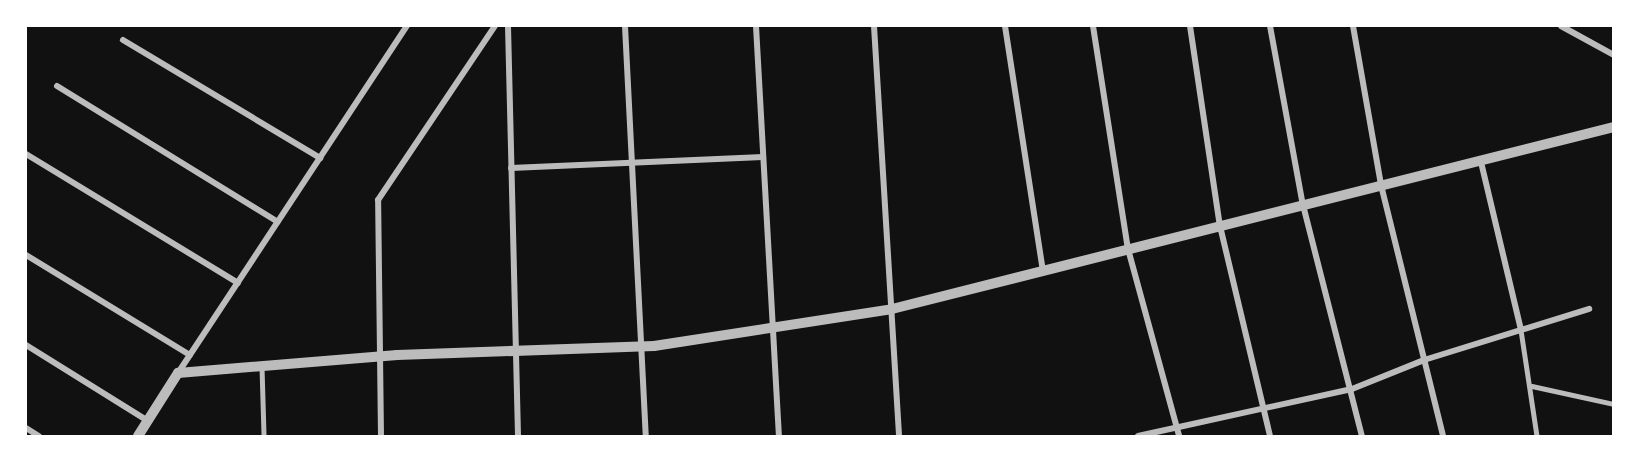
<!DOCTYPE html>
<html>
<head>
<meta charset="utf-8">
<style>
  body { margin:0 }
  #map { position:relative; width:1639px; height:462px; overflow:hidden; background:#111; font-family:"Open Sans",sans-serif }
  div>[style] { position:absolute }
  .service>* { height:4.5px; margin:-2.25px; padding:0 2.25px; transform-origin:2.25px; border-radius:2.25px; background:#bcbcbc }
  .minor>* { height:6px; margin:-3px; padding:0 3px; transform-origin:3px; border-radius:3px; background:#bcbcbc }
  .tertiary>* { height:10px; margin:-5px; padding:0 5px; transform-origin:5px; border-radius:5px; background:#bcbcbc }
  span { translate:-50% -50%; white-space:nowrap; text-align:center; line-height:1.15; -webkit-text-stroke:6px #fff; paint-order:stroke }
  .frame { position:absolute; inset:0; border:27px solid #fff; pointer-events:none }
</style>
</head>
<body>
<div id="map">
  <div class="service">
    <i style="left:1521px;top:330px;width:107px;rotate:81.4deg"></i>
    <i style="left:262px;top:367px;width:69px;rotate:88.3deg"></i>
    <i style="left:1532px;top:386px;width:84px;rotate:12.4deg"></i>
  </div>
  <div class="minor">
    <i style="left:508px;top:26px;width:410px;rotate:88.6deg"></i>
    <i style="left:625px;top:26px;width:411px;rotate:87.1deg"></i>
    <i style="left:756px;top:26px;width:411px;rotate:86.8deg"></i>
    <i style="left:874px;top:26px;width:411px;rotate:86.5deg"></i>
    <i style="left:1005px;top:26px;width:248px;rotate:81.2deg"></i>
    <i style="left:1093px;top:26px;width:226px;rotate:81.1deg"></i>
    <i style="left:1128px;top:249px;width:194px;rotate:74.7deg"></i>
    <i style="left:1190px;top:26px;width:202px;rotate:81.5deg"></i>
    <i style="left:1220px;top:226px;width:216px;rotate:76.6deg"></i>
    <i style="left:1270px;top:26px;width:182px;rotate:79.6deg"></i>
    <i style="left:1303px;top:205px;width:238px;rotate:75.7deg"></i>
    <i style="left:1353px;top:26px;width:161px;rotate:80deg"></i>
    <i style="left:1381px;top:185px;width:259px;rotate:76.1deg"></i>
    <i style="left:1561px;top:26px;width:60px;rotate:28.7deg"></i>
    <i style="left:123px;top:40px;width:230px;rotate:30.9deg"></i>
    <i style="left:57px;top:86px;width:259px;rotate:31.6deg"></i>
    <i style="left:26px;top:154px;width:248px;rotate:31.3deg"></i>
    <i style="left:1481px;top:162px;width:173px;rotate:76.6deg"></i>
    <i style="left:511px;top:168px;width:252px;rotate:-2.5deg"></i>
    <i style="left:26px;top:255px;width:192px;rotate:31.4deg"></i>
    <i style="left:26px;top:345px;width:144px;rotate:31.9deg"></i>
    <i style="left:178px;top:373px;width:416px;rotate:-56.6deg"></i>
    <i style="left:26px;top:428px;width:15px;rotate:32deg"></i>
    <i style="left:381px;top:436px;width:236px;rotate:-90.7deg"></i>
    <i style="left:378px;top:200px;width:210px;rotate:-56.1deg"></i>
    <i style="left:1138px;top:436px;width:219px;rotate:-12.4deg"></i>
    <i style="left:1352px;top:389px;width:78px;rotate:-21.9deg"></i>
    <i style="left:1424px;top:360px;width:173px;rotate:-17.2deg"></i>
  </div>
  <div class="tertiary">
    <i style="left:138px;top:436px;width:75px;rotate:-57.6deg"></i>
    <i style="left:178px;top:373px;width:220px;rotate:-4.7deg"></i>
    <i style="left:397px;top:355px;width:257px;rotate:-2deg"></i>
    <i style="left:654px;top:346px;width:241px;rotate:-8.8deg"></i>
    <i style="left:892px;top:309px;width:745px;rotate:-14.15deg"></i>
  </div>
  <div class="frame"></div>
</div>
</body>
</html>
